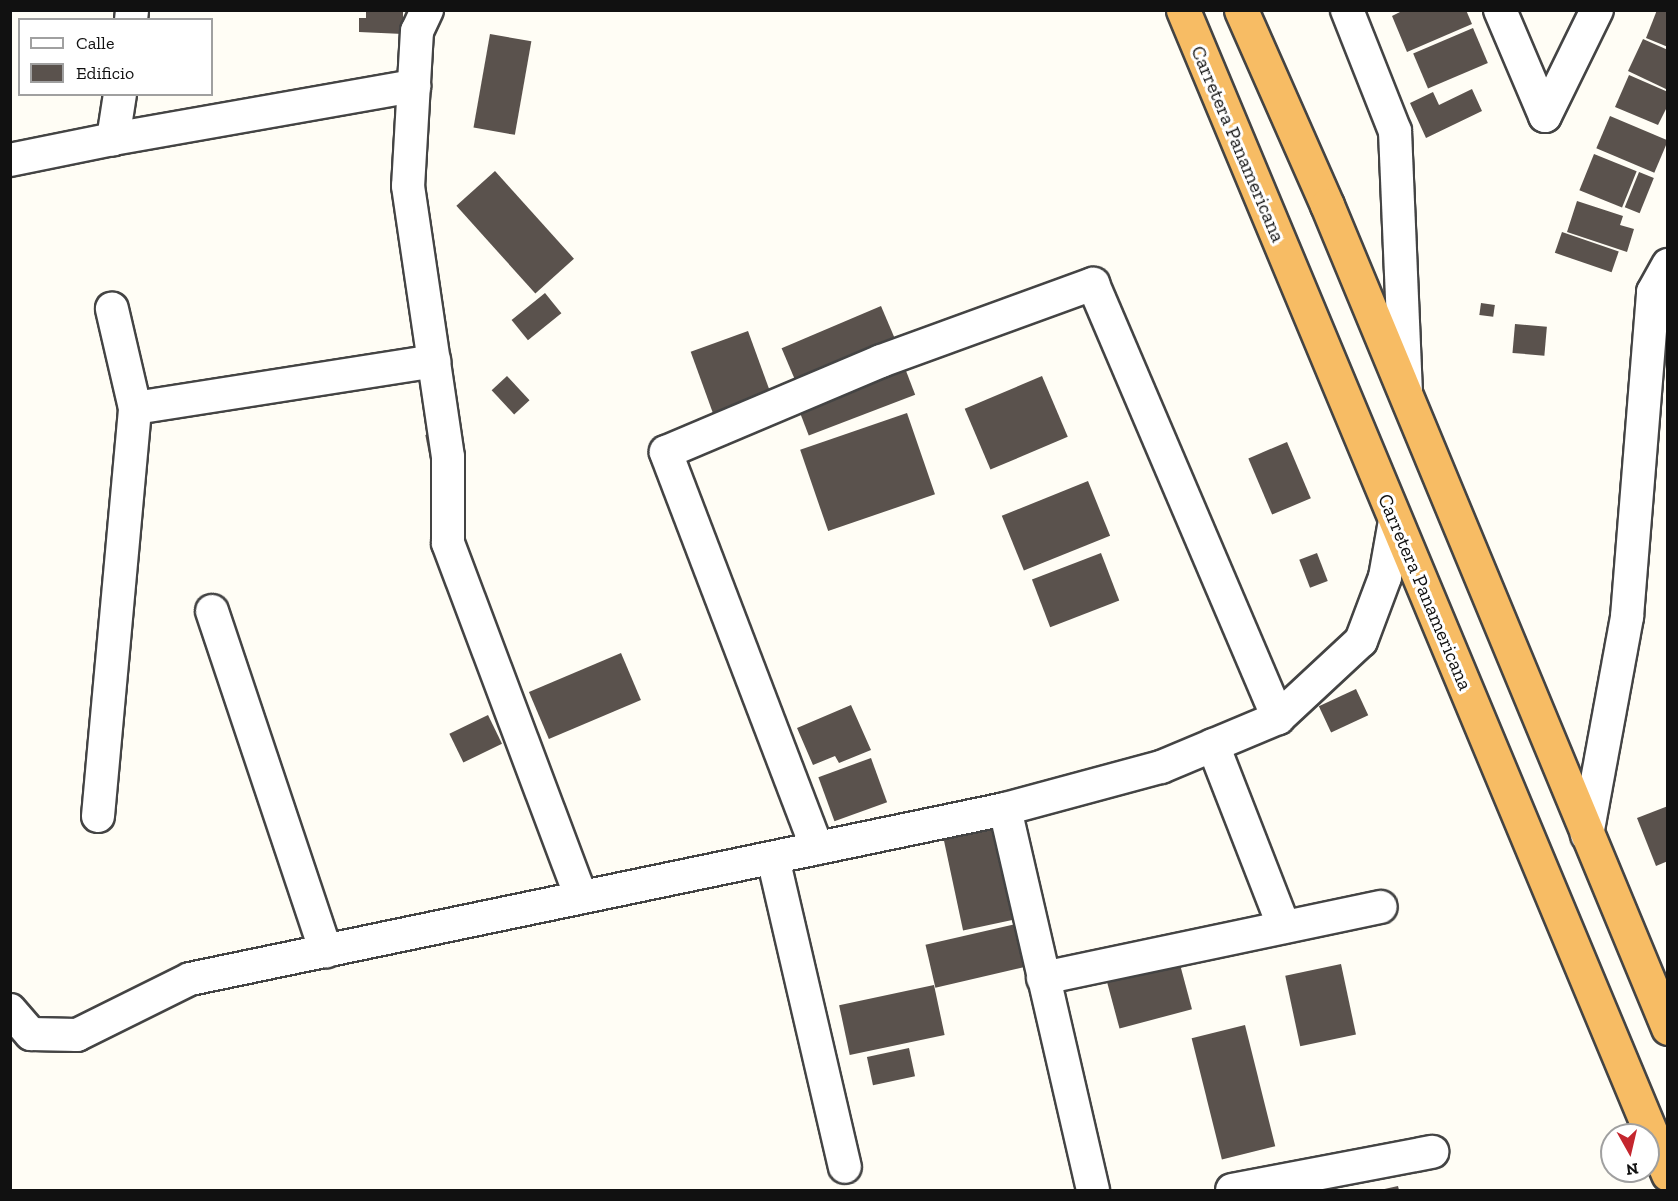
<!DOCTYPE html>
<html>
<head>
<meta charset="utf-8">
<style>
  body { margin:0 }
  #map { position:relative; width:1678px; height:1201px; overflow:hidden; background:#fffdf5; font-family:"Zilla Slab",serif }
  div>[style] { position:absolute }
  .building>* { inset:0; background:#5a524d; transform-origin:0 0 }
  .roads { filter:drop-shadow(2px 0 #444) drop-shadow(-2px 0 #444) drop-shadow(0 2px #444) drop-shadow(0 -2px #444) }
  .minor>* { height:32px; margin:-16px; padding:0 16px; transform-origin:16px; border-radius:16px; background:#fff }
  .trunk>* { height:33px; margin:-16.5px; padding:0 16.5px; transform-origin:16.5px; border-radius:16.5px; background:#f7bc64 }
  span { translate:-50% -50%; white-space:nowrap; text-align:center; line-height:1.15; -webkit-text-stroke:6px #fff; paint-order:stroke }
  .street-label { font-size:20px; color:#111 }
  .frame { position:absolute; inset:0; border:12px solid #111; pointer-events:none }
  .legend { position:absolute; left:18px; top:18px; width:195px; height:78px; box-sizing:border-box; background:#fff; border:2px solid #a0a0a0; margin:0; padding:8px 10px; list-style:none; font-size:18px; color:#111 }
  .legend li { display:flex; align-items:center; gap:12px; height:30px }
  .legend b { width:30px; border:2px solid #a0a0a0 }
  .north { position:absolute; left:1600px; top:1123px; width:60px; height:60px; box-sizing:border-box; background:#fff; border:2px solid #a0a0a0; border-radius:50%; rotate:172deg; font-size:16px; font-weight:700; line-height:24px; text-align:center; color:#111 }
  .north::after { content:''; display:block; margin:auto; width:21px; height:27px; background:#c4262e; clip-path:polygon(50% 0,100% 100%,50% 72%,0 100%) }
</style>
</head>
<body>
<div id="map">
  <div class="building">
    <i style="clip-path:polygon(366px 10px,403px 10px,403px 34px,359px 32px,359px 18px,366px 18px)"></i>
    <i style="clip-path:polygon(1404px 10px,1466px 10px,1472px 24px,1407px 52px,1392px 16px)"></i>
    <i style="clip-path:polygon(1657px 10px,1668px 10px,1668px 47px,1646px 38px)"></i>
    <i style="left:1473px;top:28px;width:38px;height:65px;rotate:67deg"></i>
    <i style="left:490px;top:34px;width:42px;height:95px;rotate:10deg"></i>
    <i style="clip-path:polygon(1643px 39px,1668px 50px,1668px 90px,1628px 71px)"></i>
    <i style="clip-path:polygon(1629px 75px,1668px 92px,1668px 105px,1658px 125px,1615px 107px)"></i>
    <i style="clip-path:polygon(1472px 89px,1482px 111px,1426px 138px,1410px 103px,1433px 92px,1439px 105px)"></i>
    <i style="left:1610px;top:116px;width:63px;height:35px;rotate:23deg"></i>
    <i style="left:1594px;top:154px;width:46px;height:39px;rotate:22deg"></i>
    <i style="left:495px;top:171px;width:118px;height:52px;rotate:48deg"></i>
    <i style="left:1639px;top:172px;width:16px;height:38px;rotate:22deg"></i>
    <i style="clip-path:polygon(1577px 201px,1623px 216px,1620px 225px,1634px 229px,1627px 252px,1567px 232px)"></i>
    <i style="left:1562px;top:232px;width:60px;height:22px;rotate:19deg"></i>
    <i style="left:545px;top:293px;width:26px;height:43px;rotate:51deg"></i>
    <i style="left:1481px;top:303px;width:14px;height:12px;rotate:8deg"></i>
    <i style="left:881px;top:306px;width:44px;height:108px;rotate:67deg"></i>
    <i style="left:1515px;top:324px;width:32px;height:29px;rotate:5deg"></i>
    <i style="left:748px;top:331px;width:74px;height:61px;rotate:70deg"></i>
    <i style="left:903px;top:363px;width:34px;height:114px;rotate:69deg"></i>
    <i style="left:507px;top:376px;width:33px;height:21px;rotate:47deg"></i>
    <i style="left:1042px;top:376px;width:66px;height:84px;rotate:67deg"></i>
    <i style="left:907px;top:413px;width:86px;height:113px;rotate:71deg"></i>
    <i style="left:441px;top:432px;width:25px;height:16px;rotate:79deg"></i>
    <i style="left:1287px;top:442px;width:61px;height:42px;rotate:67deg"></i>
    <i style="left:1088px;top:481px;width:59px;height:93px;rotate:68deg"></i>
    <i style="left:1101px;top:553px;width:51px;height:74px;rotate:69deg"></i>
    <i style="left:1317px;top:553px;width:30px;height:19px;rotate:69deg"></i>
    <i style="left:621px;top:653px;width:51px;height:100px;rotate:67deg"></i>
    <i style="left:1356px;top:689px;width:29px;height:41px;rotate:65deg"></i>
    <i style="clip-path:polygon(851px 705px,871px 750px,839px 763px,835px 756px,813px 765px,797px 728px)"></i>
    <i style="left:488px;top:715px;width:32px;height:43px;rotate:64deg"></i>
    <i style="left:871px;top:758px;width:47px;height:56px;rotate:70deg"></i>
    <i style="clip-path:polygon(1668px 806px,1668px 861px,1656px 866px,1637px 818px)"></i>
    <i style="left:1002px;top:825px;width:95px;height:60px;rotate:78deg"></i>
    <i style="left:1020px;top:923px;width:44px;height:97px;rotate:77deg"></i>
    <i style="left:1178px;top:957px;width:54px;height:75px;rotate:75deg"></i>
    <i style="left:1341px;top:964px;width:72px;height:57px;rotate:78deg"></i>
    <i style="left:934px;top:985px;width:51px;height:97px;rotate:78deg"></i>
    <i style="left:1245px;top:1025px;width:125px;height:55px;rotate:76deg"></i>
    <i style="left:909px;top:1048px;width:29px;height:43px;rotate:78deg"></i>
    <i style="clip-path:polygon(1398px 1186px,1399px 1190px,1380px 1190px)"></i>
  </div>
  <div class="roads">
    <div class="minor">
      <i style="left:427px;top:10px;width:23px;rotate:115deg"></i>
      <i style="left:417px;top:31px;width:155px;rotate:93.3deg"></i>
      <i style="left:408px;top:186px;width:274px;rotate:81.6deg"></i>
      <i style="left:448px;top:457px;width:86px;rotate:90deg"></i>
      <i style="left:448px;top:543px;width:378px;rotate:69.4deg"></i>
      <i style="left:1347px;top:10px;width:130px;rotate:68.4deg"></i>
      <i style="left:1395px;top:131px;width:260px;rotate:87.6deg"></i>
      <i style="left:1500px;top:10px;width:115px;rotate:67deg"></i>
      <i style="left:131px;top:20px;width:10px;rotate:-84deg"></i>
      <i style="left:120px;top:94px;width:46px;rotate:98.8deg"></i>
      <i style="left:113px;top:139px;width:306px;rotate:-10deg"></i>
      <i style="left:1545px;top:116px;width:118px;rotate:-63.9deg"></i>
      <i style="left:10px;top:160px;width:105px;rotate:-11.5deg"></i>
      <i style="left:135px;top:408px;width:303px;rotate:-8.9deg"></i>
      <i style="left:212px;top:611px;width:359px;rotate:71.5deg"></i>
      <i style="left:1213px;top:745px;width:195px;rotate:68.7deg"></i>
      <i style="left:98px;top:816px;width:410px;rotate:-84.8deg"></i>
      <i style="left:135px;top:408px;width:102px;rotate:-103.1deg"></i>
      <i style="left:1587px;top:835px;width:222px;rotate:-79.6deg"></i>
      <i style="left:1627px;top:617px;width:326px;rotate:-85.4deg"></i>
      <i style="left:1653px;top:292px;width:31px;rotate:-61deg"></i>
      <i style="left:817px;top:848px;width:424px;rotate:-110.9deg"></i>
      <i style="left:666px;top:452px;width:233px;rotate:-22.9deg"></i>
      <i style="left:881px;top:361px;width:226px;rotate:-20deg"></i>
      <i style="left:1093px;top:284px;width:472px;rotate:66.9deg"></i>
      <i style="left:773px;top:858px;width:317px;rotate:76.9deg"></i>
      <i style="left:1043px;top:978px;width:345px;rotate:-11.9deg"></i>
      <i style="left:10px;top:1010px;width:32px;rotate:49deg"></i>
      <i style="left:31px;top:1034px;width:46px;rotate:1.2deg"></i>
      <i style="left:77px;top:1035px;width:126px;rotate:-26.4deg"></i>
      <i style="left:190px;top:979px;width:833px;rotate:-11.78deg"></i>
      <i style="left:1093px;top:1190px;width:391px;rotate:-103deg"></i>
      <i style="left:1005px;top:809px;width:162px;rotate:-15.1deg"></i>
      <i style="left:1161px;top:767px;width:127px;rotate:-22.7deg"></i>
      <i style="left:1278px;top:718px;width:113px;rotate:-42.9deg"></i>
      <i style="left:1361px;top:641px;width:68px;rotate:-69.4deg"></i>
      <i style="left:1385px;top:577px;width:57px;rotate:-79.9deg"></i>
      <i style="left:1232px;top:1190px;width:204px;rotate:-10.8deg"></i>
    </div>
    <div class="trunk">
      <i style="left:1183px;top:10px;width:1261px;rotate:67.38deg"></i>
      <i style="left:1241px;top:10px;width:213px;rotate:66.2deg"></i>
      <i style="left:1327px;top:205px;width:891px;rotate:67.49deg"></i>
    </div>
  </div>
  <div class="street-label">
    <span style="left:1238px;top:144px;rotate:67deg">Carretera Panamericana</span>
    <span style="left:1425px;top:592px;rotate:67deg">Carretera Panamericana</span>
  </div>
  <div class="frame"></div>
  <ul class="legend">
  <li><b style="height:8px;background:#fff"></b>Calle</li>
  <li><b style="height:16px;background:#5a524d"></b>Edificio</li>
  </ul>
  <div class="north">N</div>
</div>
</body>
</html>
